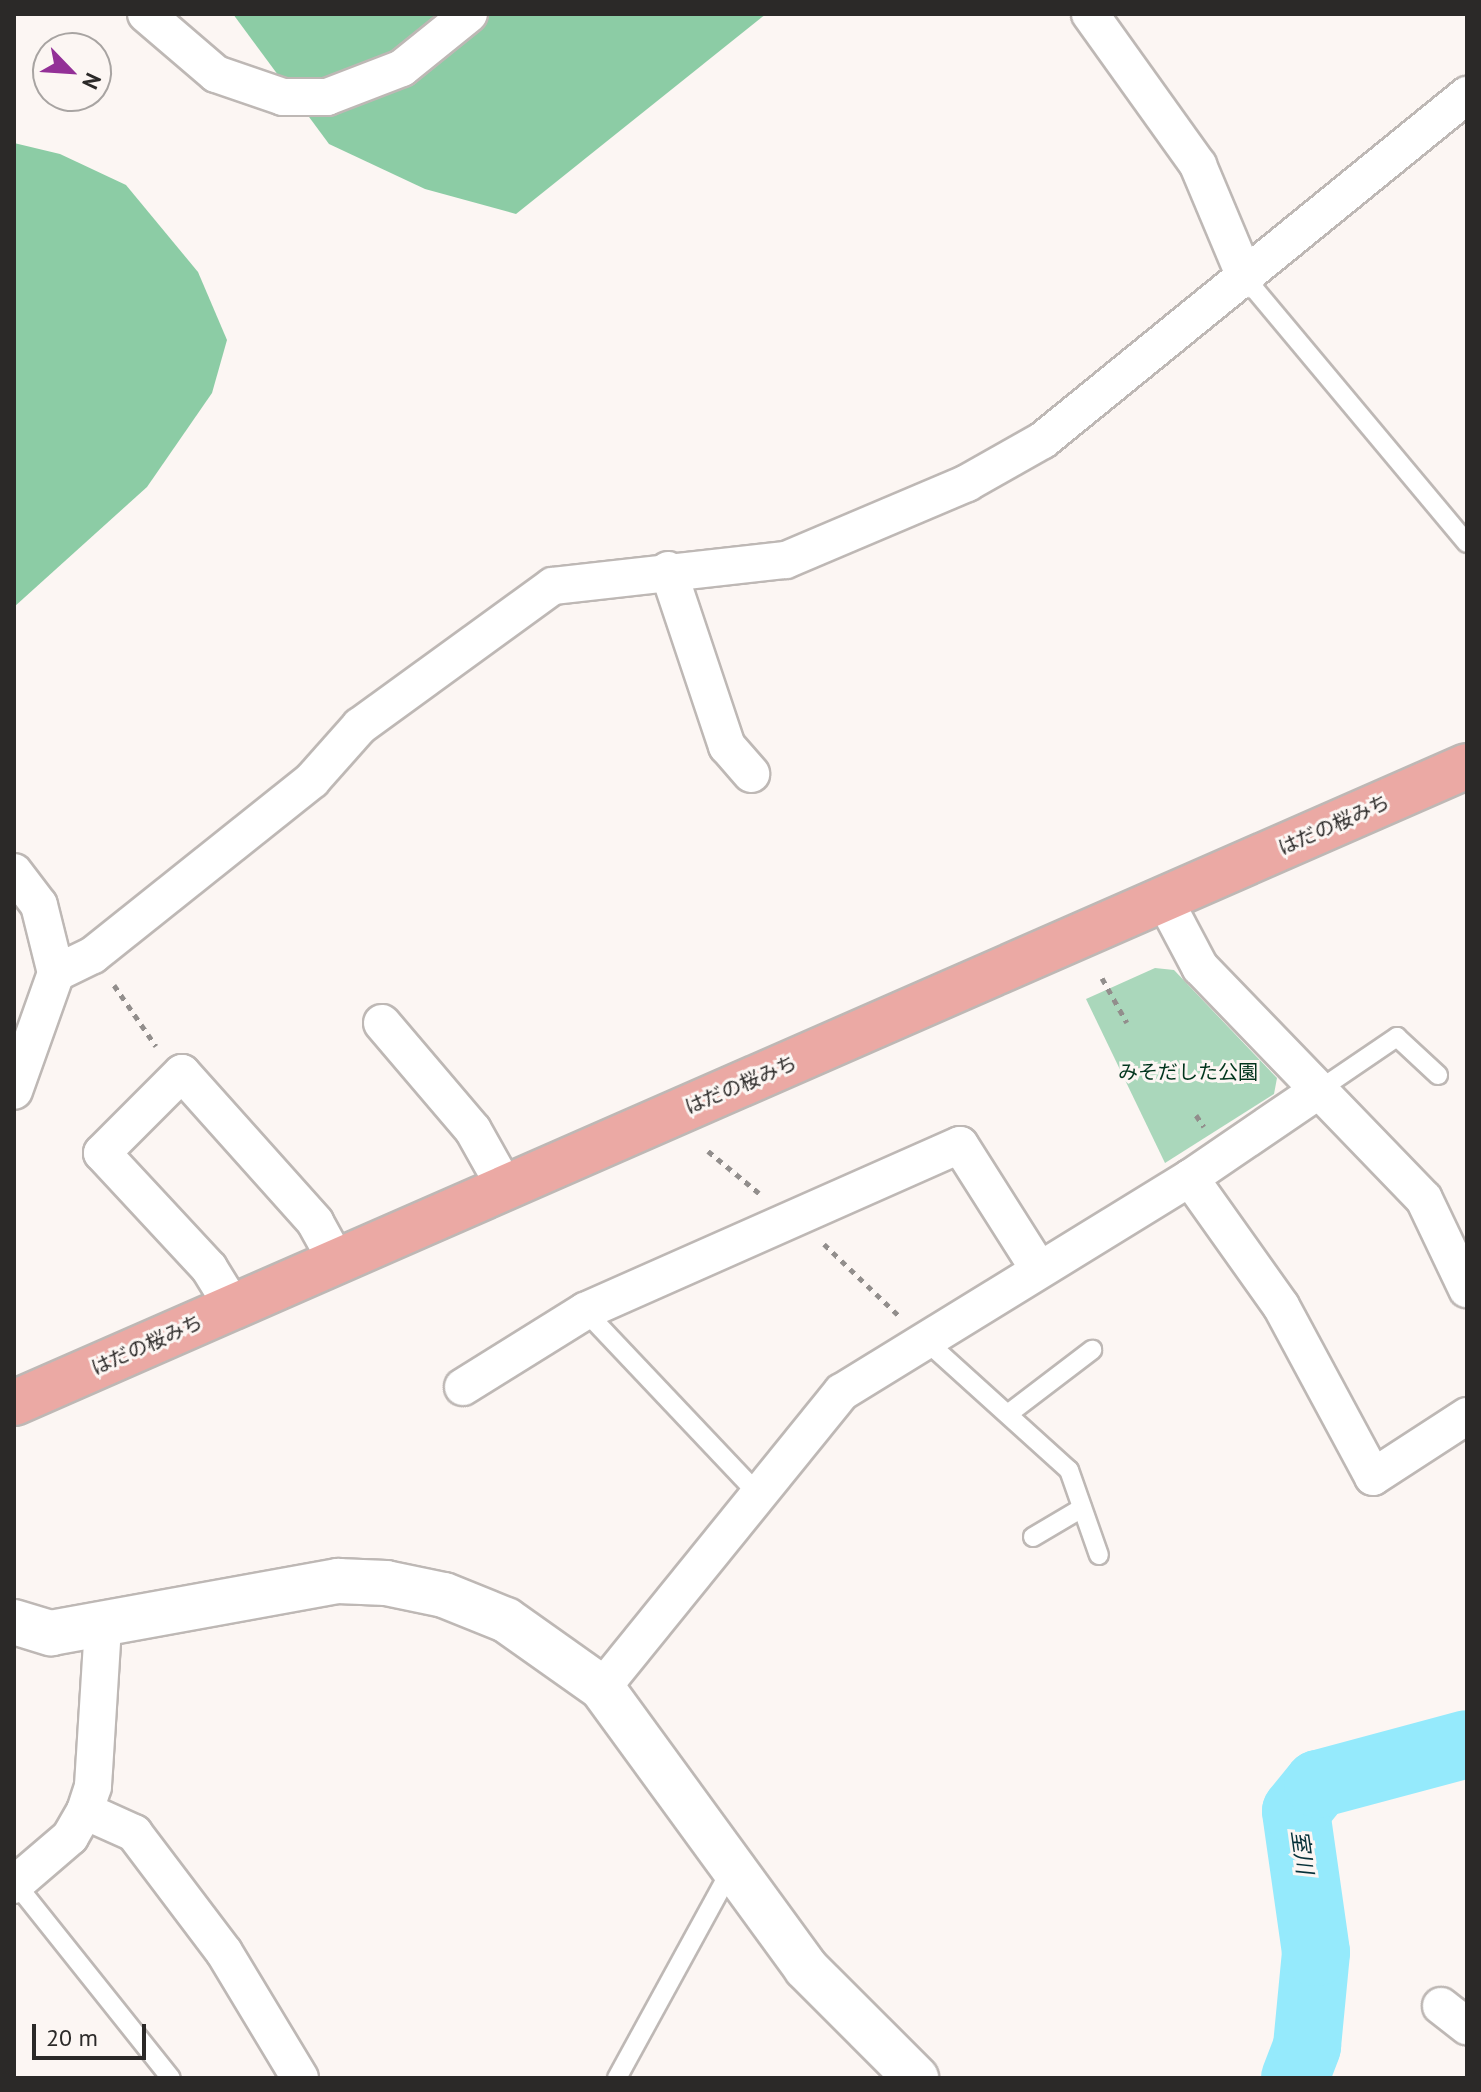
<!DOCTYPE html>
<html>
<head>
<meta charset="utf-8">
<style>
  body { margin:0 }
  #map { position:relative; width:1481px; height:2092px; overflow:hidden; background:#fcf6f3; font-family:"PT Sans","Noto Sans JP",sans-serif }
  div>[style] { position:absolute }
  .green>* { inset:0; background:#aad7bb }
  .forest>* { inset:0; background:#8ccca5 }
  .river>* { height:68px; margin:-34px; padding:0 34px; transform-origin:34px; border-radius:34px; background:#95eafc }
  .path>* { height:5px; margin-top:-2.5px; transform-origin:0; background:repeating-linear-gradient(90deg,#928e8c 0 6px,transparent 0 12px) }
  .roads { filter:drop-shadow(2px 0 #beb8b5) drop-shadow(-2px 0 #beb8b5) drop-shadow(0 2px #beb8b5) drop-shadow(0 -2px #beb8b5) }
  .service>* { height:18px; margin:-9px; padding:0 9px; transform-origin:9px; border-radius:9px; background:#fff }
  .minor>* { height:36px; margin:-18px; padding:0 18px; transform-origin:18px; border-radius:18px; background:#fff }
  .tertiary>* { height:44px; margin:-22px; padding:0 22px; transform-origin:22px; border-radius:22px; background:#fff }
  .primary>* { height:44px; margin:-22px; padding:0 22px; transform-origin:22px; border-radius:22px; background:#eba9a4 }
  span { translate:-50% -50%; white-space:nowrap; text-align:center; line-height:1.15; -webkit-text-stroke:6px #fcf6f3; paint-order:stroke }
  .street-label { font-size:20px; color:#2b2928 }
  .park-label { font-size:20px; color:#00341c }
  .water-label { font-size:22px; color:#063139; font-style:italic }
  .frame { position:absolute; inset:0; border:16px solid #2b2928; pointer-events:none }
  .north { position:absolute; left:32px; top:32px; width:80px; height:80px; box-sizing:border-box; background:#fcf6f3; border:2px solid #a8a4a2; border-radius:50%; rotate:115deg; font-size:22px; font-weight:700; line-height:32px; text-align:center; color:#2b2928 }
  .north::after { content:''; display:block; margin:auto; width:28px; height:36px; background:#933097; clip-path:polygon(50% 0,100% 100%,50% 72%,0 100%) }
  .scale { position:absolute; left:32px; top:2024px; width:114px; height:36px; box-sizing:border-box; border:4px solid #2b2928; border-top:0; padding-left:10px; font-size:24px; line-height:28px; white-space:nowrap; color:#2b2928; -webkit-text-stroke:6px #fcf6f3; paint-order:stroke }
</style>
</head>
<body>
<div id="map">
  <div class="green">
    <i style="clip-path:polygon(1155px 968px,1174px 970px,1277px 1078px,1274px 1094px,1165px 1163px,1086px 999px)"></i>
  </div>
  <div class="forest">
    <i style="clip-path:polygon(233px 14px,766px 14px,516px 214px,425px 189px,329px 144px)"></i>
    <i style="clip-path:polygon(14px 143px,60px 154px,126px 185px,198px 272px,227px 340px,212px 393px,147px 487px,14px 607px)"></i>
  </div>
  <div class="river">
    <i style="left:1295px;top:2078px;width:34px;rotate:-69deg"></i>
    <i style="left:1307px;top:2046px;width:94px;rotate:-84.5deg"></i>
    <i style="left:1316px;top:1952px;width:142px;rotate:-98.1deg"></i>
    <i style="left:1296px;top:1811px;width:35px;rotate:-51deg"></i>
    <i style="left:1318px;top:1784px;width:154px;rotate:-15deg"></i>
  </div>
  <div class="path">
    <i style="left:1102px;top:978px;width:51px;rotate:60.9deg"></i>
    <i style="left:114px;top:985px;width:74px;rotate:55.5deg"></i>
    <i style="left:1196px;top:1115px;width:14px;rotate:56deg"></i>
    <i style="left:708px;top:1151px;width:66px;rotate:39.5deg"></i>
    <i style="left:824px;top:1244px;width:103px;rotate:43.8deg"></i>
  </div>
  <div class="roads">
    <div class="service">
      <i style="left:1246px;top:279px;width:344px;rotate:50.1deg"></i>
      <i style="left:1316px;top:1092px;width:98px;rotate:-34.2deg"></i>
      <i style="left:1397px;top:1037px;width:56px;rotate:42.8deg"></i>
      <i style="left:585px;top:1311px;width:256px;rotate:46.6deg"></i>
      <i style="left:925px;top:1340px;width:194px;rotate:42.1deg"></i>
      <i style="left:1069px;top:1470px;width:90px;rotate:70.6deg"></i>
      <i style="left:1008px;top:1414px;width:106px;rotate:-37.3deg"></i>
      <i style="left:1033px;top:1537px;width:57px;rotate:-30.6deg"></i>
      <i style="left:16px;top:1884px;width:248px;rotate:51.4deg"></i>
      <i style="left:617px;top:2078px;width:242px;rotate:-61.3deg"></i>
    </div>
    <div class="minor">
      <i style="left:146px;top:14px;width:92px;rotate:40.6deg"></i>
      <i style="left:216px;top:74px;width:71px;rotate:18.9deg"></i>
      <i style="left:283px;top:97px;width:44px"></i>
      <i style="left:327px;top:97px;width:80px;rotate:-21.1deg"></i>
      <i style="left:402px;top:68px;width:86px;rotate:-38.9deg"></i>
      <i style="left:1090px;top:14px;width:186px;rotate:54.4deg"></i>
      <i style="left:1198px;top:165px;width:124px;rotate:67.2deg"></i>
      <i style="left:668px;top:570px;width:186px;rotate:71.5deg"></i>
      <i style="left:727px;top:746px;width:37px;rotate:49deg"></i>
      <i style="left:14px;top:872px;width:41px;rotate:52.9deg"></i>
      <i style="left:39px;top:905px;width:70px;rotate:76deg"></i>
      <i style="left:56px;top:973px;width:125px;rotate:109.6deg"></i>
      <i style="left:1165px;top:901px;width:75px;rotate:62.1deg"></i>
      <i style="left:1200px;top:967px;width:322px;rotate:46deg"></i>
      <i style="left:1424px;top:1199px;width:100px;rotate:64.5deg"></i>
      <i style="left:56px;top:973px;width:41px;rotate:-25.9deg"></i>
      <i style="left:93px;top:955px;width:280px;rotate:-38.6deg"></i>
      <i style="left:312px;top:780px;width:72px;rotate:-48.4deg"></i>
      <i style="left:360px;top:726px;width:238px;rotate:-36deg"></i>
      <i style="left:553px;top:586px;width:234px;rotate:-6.4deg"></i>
      <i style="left:786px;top:560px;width:197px;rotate:-23deg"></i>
      <i style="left:967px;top:483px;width:87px;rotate:-29.5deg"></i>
      <i style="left:1043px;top:440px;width:547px;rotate:-39.13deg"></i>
      <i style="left:382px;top:1023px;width:140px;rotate:49.6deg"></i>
      <i style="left:473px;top:1130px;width:65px;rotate:60.7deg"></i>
      <i style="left:1190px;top:1178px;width:157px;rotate:54.6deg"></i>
      <i style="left:1281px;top:1306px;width:194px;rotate:61.7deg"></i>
      <i style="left:1373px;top:1477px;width:112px;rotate:-33deg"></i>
      <i style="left:233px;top:1307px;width:46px;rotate:-121.6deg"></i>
      <i style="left:209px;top:1268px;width:157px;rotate:-132.9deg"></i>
      <i style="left:102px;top:1153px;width:113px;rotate:-45deg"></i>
      <i style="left:182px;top:1073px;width:200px;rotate:48.2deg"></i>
      <i style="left:315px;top:1222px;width:43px;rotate:61.1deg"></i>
      <i style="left:463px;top:1387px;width:144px;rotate:-31.9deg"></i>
      <i style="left:585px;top:1311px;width:410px;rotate:-23.9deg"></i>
      <i style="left:960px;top:1145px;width:146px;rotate:57.6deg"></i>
      <i style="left:602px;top:1688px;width:381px;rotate:-51deg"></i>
      <i style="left:842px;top:1392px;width:409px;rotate:-31.6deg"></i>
      <i style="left:1190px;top:1178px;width:153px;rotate:-34.3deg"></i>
      <i style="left:85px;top:1811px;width:54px;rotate:24.2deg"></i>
      <i style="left:134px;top:1833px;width:149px;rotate:52.9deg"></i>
      <i style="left:224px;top:1952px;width:147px;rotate:58.9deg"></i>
      <i style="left:14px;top:1885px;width:74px;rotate:-40.6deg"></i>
      <i style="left:70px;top:1837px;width:30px;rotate:-60deg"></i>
      <i style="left:85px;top:1811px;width:26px;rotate:-72deg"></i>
      <i style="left:93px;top:1786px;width:160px;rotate:-86.4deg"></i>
      <i style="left:1441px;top:2006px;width:33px;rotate:38deg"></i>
    </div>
    <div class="tertiary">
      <i style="left:14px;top:1622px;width:39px;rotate:17deg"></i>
      <i style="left:51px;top:1633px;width:292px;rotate:-10.3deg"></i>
      <i style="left:338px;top:1581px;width:48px;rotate:2.4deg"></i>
      <i style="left:386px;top:1583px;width:59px;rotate:11.7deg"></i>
      <i style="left:444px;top:1595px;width:67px;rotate:22deg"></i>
      <i style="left:506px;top:1620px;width:118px;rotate:35.3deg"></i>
      <i style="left:602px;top:1688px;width:346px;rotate:53.9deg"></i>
      <i style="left:806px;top:1968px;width:156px;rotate:45deg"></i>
    </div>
    <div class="primary">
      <i style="left:14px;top:1403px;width:1586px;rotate:-23.67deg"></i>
    </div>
  </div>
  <div class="street-label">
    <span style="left:1334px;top:825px;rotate:-24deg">はだの桜みち</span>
    <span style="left:741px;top:1085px;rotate:-23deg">はだの桜みち</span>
    <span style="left:147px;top:1345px;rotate:-24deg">はだの桜みち</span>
  </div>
  <div class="park-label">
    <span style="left:1188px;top:1072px">みそだした公園</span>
  </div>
  <div class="water-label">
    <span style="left:1302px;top:1852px;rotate:82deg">室川</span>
  </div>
  <div class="frame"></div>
  <div class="north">N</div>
  <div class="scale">20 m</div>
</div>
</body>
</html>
